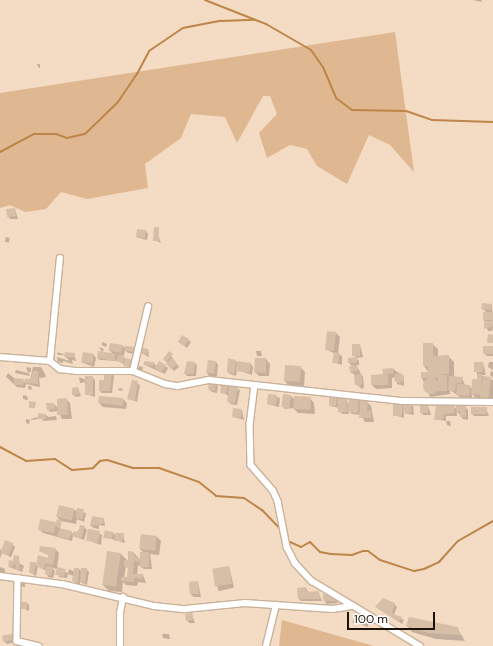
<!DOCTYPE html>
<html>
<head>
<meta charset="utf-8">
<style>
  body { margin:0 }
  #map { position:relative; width:493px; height:646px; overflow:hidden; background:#f4dbc3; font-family:"DM Sans",sans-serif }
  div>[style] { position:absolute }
  .green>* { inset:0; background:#dfb891 }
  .shadow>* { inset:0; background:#0003; transform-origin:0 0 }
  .stream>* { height:2px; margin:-1px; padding:0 1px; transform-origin:1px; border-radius:1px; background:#bd8547 }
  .building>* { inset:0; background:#d7bfa7; transform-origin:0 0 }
  .round { border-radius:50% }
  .roads { filter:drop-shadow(1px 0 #cab19a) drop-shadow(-1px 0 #cab19a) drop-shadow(0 1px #cab19a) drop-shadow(0 -1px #cab19a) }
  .minor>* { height:5.5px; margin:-2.75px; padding:0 2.75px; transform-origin:2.75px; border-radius:2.75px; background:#fff }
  span { translate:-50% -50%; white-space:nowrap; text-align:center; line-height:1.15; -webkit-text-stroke:3.5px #fff; paint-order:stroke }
  .scale { position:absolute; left:347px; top:612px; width:88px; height:18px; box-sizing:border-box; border:2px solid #1b1209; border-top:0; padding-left:5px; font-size:12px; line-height:14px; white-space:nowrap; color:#1b1209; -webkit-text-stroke:3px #fff; paint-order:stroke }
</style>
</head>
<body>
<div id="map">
  <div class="green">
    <i style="clip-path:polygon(395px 32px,414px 172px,390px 145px,369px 135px,347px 184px,317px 166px,307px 149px,290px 145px,267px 158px,259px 133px,277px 114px,270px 96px,263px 96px,237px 143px,225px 117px,191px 114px,181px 138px,145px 164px,148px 188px,87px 199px,61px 192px,46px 209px,25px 212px,10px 205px,0 208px,0 93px)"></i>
    <i style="clip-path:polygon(282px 620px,374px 646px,279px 646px)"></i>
  </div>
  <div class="shadow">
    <i style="clip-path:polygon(473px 0,482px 0,481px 2px)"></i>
    <i style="clip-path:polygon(37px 64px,40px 64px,40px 68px,38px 67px)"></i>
    <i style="clip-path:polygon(15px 209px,18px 219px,10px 219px,8px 216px)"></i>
    <i style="clip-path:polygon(158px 228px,158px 235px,161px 243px,154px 240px)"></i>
    <i style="clip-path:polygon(146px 231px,148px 234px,147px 240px,136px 237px)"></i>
    <i style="left:6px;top:237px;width:4px;height:5px;rotate:14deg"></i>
    <i style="clip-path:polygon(492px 305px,493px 328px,492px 331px,488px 331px,484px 320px,487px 313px,483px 309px)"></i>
    <i style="clip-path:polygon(336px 333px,340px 337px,338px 354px,342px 356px,342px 365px,334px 362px,335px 354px,326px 349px)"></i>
    <i style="clip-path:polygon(188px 340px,191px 342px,187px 348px,182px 344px)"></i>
    <i style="clip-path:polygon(102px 342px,107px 344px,106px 347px,102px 345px)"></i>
    <i style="clip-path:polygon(424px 344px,432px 344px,438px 349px,438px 357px,448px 356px,454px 362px,454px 378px,462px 378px,465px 385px,472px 388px,478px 380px,475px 363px,483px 363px,486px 375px,481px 375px,493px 380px,493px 402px,476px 398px,472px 394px,472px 398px,460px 397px,450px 390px,450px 394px,430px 397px,422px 378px,429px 373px,424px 366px)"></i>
    <i style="clip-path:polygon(360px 345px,363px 357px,356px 358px,359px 361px,359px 365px,356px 365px,363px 377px,364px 387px,362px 389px,356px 384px,354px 374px,350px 372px,353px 367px,349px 363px,357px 358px,354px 355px)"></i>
    <i style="clip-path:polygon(123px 346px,126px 349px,148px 349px,149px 357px,139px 352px,138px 354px,128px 353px,125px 350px,124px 355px,122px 355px,134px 370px,118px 361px,100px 360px,97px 358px,102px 352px,99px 347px,104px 349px,102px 353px,114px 355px,110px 351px)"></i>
    <i style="clip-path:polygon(493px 347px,493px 356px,487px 356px,485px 354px)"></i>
    <i style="clip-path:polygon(256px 351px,261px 351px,262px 356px,257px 356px)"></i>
    <i style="clip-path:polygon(57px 352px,66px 355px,74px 354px,76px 361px,72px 360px,73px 364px,63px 361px,63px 363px,58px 362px,57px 357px,70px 361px,64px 355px,58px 355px)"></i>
    <i style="clip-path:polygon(169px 353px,179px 367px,174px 371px,164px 359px)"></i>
    <i style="clip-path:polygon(94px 355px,96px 358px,94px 367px,81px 362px)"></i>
    <i style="clip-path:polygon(266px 359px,270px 364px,269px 376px,259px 376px,255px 372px)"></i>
    <i style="clip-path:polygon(235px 361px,238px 363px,251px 364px,253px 367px,252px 375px,237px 370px,236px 376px,230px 374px,228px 372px)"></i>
    <i style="clip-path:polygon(216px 362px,218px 365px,217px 376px,209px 376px,207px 373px)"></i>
    <i style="clip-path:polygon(489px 362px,493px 362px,493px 370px,488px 367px)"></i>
    <i style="clip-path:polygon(154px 363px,157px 367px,165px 366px,168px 368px,165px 374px,145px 365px)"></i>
    <i style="clip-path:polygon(194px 363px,197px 365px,196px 376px,187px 376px,185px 373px)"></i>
    <i style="clip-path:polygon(139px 366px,143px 367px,142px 371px,138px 369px)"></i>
    <i style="clip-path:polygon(26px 367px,31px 368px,31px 372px,28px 372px,30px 376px,15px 373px,16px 370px,28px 373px)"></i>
    <i style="clip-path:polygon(33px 367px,41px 367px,45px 374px,46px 377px,39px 378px,40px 387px,26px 384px,25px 388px,17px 387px,6px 377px,8px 373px,15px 379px,25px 382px,30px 380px)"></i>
    <i style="clip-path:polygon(300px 367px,305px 372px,304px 386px,288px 385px,284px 380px)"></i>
    <i style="clip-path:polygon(393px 369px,404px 376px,404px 386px,397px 384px,396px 377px,392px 378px,392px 388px,376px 389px,372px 385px,372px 375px,384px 375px)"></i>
    <i style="clip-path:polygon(491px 371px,493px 372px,493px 378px,490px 375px)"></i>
    <i style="clip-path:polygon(112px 373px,114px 376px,112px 393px,102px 393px,100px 391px)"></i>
    <i style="clip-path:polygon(79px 377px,86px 380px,92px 377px,95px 380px,95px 397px,86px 394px,86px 382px,80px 383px)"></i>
    <i style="clip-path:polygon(132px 381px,140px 385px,137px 402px,128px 398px)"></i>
    <i style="clip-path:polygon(216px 384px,218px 387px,217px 393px,212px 392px,209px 389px)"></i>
    <i style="clip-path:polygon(28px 386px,31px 386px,32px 389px,29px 390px)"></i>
    <i style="clip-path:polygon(227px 386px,240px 390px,237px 405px,230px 404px,229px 396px,221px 392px)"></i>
    <i style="clip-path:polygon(78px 388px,81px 396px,76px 397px,73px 394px)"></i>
    <i style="clip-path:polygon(119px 388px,123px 389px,122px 391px,118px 390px)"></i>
    <i style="clip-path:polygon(23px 395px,27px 396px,28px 400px,23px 399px)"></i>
    <i style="clip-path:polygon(269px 395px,280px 398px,279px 407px,268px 404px)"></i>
    <i style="clip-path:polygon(291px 396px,294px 399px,310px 398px,314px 403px,315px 414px,298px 413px,293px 408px,285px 409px,283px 406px)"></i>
    <i style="clip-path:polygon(336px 397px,338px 400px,346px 397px,348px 405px,358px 399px,367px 402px,371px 406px,374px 422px,365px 422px,361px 415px,352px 414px,349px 411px,349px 414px,342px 414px,339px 408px,330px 406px)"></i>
    <i style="clip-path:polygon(66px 399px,70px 403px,72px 419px,62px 419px,58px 411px,50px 412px,48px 409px,54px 404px,58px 408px)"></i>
    <i style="clip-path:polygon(123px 399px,127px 403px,126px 409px,103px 407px,99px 403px)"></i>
    <i style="clip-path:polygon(401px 403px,413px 406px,414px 415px,404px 413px,404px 418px,394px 415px)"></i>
    <i style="clip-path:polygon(428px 406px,431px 415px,424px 415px,421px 413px)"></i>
    <i style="clip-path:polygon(454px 407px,457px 409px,465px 407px,468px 410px,468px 420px,463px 419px,457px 411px,457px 416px,446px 416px,446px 421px,450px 421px,451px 426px,447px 425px,446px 421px,435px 419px)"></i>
    <i style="clip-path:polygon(486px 408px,489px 416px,474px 416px,472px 413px)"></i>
    <i style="clip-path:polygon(242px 410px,244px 420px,233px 417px)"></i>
    <i style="clip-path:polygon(46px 415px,49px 417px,56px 416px,57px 420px,42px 421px)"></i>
    <i style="clip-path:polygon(37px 417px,38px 419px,31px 420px,31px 419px)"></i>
    <i style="clip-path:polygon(26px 419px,30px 420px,29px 424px,26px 423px)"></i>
    <i style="clip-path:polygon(74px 510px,86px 513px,84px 522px,77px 519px,76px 524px,61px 521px,57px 517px)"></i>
    <i style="clip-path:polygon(93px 517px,104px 519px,105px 526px,99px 525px,99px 529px,94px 528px,91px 526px)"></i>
    <i style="clip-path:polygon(61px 522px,60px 529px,74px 534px,84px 527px,87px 530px,84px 540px,73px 536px,72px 541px,43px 533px,39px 529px)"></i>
    <i style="clip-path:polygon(89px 530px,102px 535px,101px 545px,87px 540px)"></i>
    <i style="clip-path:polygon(112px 532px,116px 536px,123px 534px,125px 543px,104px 537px)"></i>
    <i style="clip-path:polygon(evenodd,157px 537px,161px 541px,159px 555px,150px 554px,152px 569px,144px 569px,138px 565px,137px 575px,143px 575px,146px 583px,138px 582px,137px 586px,126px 585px,123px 582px,122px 592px,109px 591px,103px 585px,108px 552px,121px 554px,129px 562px,134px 553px,141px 561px,144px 553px,140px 549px,157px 537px,126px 566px,129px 569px,128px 578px,124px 578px,126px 566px)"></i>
    <i style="clip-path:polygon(12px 544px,15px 547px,11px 557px,2px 553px,0 558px,0 549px,2px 551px)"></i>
    <i style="clip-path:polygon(55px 549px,59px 553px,57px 569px,68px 573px,69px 569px,75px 572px,79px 569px,82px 572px,86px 569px,89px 572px,87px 585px,80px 582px,80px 584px,76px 584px,74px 576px,68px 574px,67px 578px,59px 577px,58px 569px,52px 568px,55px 571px,53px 578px,48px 577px,46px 571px,38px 566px,36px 576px,30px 572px,35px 563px,37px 565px,49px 560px)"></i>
    <i style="clip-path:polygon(19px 557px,19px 563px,24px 566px,22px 572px,9px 567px)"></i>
    <i style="clip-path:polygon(0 567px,5px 569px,5px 573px,0 572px)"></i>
    <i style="left:229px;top:567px;width:21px;height:16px;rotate:76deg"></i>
    <i style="clip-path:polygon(20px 582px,25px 583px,25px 587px,20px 586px)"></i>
    <i style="clip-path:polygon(198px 582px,201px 597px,194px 597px,191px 595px)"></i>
    <i style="clip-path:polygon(306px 588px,309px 593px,318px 592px,322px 601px,301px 601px,299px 599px)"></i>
    <i style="clip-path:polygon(324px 595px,335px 598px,338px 603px,326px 604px)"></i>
    <i style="clip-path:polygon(26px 603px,29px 605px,29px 611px,22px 608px)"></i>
    <i style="clip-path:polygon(394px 604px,397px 607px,394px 615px,404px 620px,402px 624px,379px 609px)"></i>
    <i style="clip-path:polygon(358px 611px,369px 618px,368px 627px,353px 622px)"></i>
    <i style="clip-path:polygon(192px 614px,195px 623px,189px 623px,187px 620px)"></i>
    <i style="clip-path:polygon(407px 626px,457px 628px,465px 641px,436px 639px,412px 632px)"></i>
    <i style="clip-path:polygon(162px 634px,169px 634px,170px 639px,163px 638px)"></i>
    <i style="clip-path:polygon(12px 635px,15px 642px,7px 644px,4px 641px)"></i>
  </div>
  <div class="stream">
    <i style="left:205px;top:0;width:66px;rotate:21.5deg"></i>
    <i style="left:266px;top:24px;width:52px;rotate:30deg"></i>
    <i style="left:311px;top:50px;width:21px;rotate:55deg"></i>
    <i style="left:323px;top:67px;width:34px;rotate:67deg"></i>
    <i style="left:336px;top:98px;width:20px;rotate:37deg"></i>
    <i style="left:352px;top:110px;width:54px;rotate:1.1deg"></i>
    <i style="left:406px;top:111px;width:28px;rotate:19deg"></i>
    <i style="left:432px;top:120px;width:61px;rotate:1.9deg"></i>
    <i style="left:0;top:152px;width:38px;rotate:-28deg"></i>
    <i style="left:34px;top:134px;width:22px"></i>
    <i style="left:56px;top:134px;width:12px;rotate:20deg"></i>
    <i style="left:67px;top:138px;width:18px;rotate:-13deg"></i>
    <i style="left:85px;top:134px;width:46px;rotate:-44.1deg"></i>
    <i style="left:118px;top:102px;width:34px;rotate:-56deg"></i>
    <i style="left:137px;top:74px;width:26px;rotate:-62deg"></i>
    <i style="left:149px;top:51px;width:41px;rotate:-34.1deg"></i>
    <i style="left:183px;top:28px;width:38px;rotate:-11deg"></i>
    <i style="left:220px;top:21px;width:35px;rotate:-2deg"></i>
    <i style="left:0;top:447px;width:30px;rotate:28deg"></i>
    <i style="left:26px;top:461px;width:29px;rotate:-4deg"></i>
    <i style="left:55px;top:459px;width:20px;rotate:33deg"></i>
    <i style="left:72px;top:470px;width:21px;rotate:-5deg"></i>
    <i style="left:93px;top:468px;width:10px;rotate:-45deg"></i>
    <i style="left:100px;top:461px;width:7px;rotate:-8deg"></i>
    <i style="left:107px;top:460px;width:28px;rotate:17deg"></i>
    <i style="left:134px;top:468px;width:25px"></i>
    <i style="left:159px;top:468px;width:42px;rotate:19.3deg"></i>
    <i style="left:199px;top:482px;width:22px;rotate:39deg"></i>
    <i style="left:216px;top:496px;width:28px;rotate:4deg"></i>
    <i style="left:244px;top:498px;width:22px;rotate:34deg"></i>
    <i style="left:262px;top:510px;width:28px;rotate:46deg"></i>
    <i style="left:290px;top:542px;width:12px;rotate:24deg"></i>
    <i style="left:301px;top:547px;width:10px;rotate:-29deg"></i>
    <i style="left:310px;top:542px;width:14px;rotate:45deg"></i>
    <i style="left:320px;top:552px;width:11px;rotate:10deg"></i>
    <i style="left:331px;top:554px;width:21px;rotate:3deg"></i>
    <i style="left:352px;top:555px;width:12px;rotate:-20deg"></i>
    <i style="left:363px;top:551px;width:5px"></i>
    <i style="left:368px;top:551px;width:15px;rotate:37deg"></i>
    <i style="left:380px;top:560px;width:36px;rotate:18deg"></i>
    <i style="left:414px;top:571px;width:10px;rotate:-11deg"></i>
    <i style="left:424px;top:569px;width:17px;rotate:-25deg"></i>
    <i style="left:439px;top:562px;width:28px;rotate:-48deg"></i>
    <i style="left:458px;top:541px;width:40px;rotate:-29.7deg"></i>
  </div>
  <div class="building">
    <i style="left:15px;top:208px;width:8px;height:9px;rotate:83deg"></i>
    <i style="clip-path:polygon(154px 227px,159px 227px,159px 241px,153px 241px)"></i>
    <i style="left:137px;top:229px;width:9px;height:8px;rotate:6deg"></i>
    <i style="left:482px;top:303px;width:10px;height:6px;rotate:6deg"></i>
    <i style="left:483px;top:312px;width:10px;height:8px"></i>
    <i style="clip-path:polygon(484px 321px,493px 321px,493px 326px,484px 329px)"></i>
    <i style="left:327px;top:331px;width:9px;height:19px;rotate:6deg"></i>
    <i style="clip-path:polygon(488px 334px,493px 335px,493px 343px,487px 343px)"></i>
    <i style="clip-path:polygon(182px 335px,189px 339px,184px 346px,178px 342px)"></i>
    <i style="left:110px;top:343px;width:13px;height:8px;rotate:9deg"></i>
    <i style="clip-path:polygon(423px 343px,433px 343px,433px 356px,449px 355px,449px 374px,438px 374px,447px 375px,447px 391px,438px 391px,438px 378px,421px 378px,421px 372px,428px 372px,428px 366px,423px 366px)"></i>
    <i style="left:352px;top:344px;width:8px;height:12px"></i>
    <i style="left:125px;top:346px;width:12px;height:5px;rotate:5deg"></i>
    <i style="left:483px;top:346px;width:10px;height:8px"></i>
    <i style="left:140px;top:347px;width:8px;height:6px;rotate:14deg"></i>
    <i style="left:98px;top:351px;width:18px;height:7px;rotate:9deg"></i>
    <i style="clip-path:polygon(169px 351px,173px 354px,166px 362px,163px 359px)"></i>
    <i style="left:65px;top:352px;width:10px;height:5px;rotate:6deg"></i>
    <i style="left:83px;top:352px;width:11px;height:10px;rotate:10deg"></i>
    <i style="left:334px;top:352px;width:6px;height:11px;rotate:9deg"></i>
    <i style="left:118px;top:354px;width:7px;height:7px;rotate:16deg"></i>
    <i style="clip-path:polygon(357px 357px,357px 363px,348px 363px,348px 358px)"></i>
    <i style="left:125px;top:358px;width:9px;height:8px;rotate:13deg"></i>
    <i style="left:172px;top:358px;width:8px;height:8px;rotate:50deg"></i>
    <i style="clip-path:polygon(228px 358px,236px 360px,234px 374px,227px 372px)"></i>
    <i style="clip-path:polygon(255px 358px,266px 358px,266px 373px,254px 372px)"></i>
    <i style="left:208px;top:360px;width:8px;height:13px;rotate:7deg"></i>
    <i style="left:144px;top:361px;width:10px;height:4px;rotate:6deg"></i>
    <i style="left:159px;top:361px;width:8px;height:8px;rotate:30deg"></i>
    <i style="clip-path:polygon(187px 361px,195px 362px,194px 374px,184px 374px)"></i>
    <i style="left:237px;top:361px;width:14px;height:10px;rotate:8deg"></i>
    <i style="left:474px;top:362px;width:9px;height:10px"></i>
    <i style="left:285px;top:365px;width:16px;height:16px;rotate:4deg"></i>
    <i style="left:357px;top:365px;width:6px;height:8px;rotate:81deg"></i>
    <i style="clip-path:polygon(393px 368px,393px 374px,388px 374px,388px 385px,371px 385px,371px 375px,383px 374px,382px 369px)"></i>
    <i style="clip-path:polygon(33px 371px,38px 371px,38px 384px,24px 383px,25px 379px,31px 379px)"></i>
    <i style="clip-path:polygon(112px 372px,110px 391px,99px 391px,99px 380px,104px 380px,104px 373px)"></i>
    <i class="round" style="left:394px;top:373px;width:10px;height:10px"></i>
    <i style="clip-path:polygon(361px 374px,362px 384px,358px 387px,358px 384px,355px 385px,354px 375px)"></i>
    <i style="clip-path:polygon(477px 374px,482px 374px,481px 395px,471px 394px,472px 379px,477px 379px)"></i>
    <i style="left:85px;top:376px;width:8px;height:19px"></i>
    <i style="clip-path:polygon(449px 376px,463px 377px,462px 383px,456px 383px,455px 391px,448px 390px)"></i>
    <i style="left:483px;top:376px;width:8px;height:22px;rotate:7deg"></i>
    <i style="clip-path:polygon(14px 378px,24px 379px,23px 385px,14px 385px)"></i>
    <i class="round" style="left:423px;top:378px;width:16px;height:16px"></i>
    <i style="clip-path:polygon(132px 380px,138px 381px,135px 401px,127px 399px)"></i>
    <i style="clip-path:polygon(209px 382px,216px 383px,215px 391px,208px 389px)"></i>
    <i style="clip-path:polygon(221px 384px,228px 385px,226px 394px,220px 393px)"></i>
    <i style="left:457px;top:384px;width:13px;height:11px;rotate:4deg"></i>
    <i style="clip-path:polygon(229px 385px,238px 387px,235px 403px,227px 402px)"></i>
    <i style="clip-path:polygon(78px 387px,79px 394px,72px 395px,72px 388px)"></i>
    <i style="left:268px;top:394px;width:9px;height:10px;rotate:6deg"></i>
    <i style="left:283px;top:394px;width:8px;height:13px;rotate:7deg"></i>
    <i style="clip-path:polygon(99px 396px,123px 398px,123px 406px,98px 403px)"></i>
    <i style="left:294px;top:396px;width:17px;height:13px;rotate:3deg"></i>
    <i style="left:329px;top:396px;width:7px;height:10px"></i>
    <i style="left:346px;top:396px;width:16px;height:9px;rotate:86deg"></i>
    <i style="left:349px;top:397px;width:10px;height:15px;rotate:6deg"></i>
    <i style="clip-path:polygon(67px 398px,68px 415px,57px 415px,57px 399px)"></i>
    <i style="clip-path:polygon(29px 401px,36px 402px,35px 408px,29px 408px)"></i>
    <i style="clip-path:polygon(360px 401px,368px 401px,367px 411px,371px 411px,371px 418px,359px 418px)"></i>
    <i style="left:393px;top:402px;width:9px;height:14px"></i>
    <i style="clip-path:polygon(46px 403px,54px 403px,55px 409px,47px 410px)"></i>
    <i style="left:403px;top:403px;width:8px;height:10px"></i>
    <i style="left:420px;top:405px;width:8px;height:8px"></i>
    <i style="clip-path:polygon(436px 405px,454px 406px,455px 413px,444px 414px,444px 419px,434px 420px)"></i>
    <i style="clip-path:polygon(456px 406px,466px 406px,466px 417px,460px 417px,460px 411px,456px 411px)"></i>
    <i style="left:471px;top:407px;width:16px;height:7px"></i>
    <i style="left:233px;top:408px;width:9px;height:9px;rotate:6deg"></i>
    <i style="clip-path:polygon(38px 413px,46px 414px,46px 419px,38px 419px)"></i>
    <i style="left:59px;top:505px;width:16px;height:12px;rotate:14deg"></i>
    <i style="left:77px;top:508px;width:7px;height:10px;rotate:8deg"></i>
    <i style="clip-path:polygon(92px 516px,104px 518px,103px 524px,90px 526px)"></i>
    <i style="clip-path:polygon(40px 519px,56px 522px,57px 519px,62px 521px,60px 528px,55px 526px,54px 533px,38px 530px)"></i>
    <i style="clip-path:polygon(80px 525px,85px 526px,81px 539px,72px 536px,74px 531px,78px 532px)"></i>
    <i style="clip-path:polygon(60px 528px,72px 531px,69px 539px,57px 536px)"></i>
    <i style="left:88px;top:529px;width:12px;height:12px;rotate:9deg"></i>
    <i style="clip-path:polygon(105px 530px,113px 532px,112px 539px,103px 538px)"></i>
    <i style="clip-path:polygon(115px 533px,124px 533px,123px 541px,114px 541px)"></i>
    <i style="left:141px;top:534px;width:16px;height:15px;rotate:7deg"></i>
    <i style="left:5px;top:540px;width:9px;height:13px;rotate:21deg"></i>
    <i style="clip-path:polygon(40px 546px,56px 548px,53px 565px,45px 564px,44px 570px,36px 566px,38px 555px,48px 558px,48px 555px,39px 551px)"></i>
    <i style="left:107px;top:551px;width:14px;height:34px;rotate:8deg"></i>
    <i style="clip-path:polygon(128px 551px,134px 552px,134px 557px,140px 558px,139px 562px,134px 561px,133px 574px,143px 574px,143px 579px,134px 578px,134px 582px,121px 581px,121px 577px,127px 577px,128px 568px,124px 566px,124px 560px,128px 560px)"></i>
    <i style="left:140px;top:552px;width:9px;height:15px"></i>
    <i style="clip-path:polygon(14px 555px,19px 556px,20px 570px,15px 569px,16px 565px,13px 564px,12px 568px,8px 567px,9px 560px,13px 561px)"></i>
    <i style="clip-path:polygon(30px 562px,36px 562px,34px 575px,29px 572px)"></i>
    <i style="clip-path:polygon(46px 566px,53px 567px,51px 576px,45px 574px)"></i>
    <i style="left:229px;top:566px;width:18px;height:17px;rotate:81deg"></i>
    <i style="left:57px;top:567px;width:9px;height:8px;rotate:13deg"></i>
    <i style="clip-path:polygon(74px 568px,79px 568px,78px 582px,72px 581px)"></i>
    <i style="clip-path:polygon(81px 568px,87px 568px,85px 583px,80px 582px)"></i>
    <i style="left:198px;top:581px;width:13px;height:9px;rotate:86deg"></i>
    <i style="clip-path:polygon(306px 587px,307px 592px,319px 591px,320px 599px,298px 599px,297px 588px)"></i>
    <i style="clip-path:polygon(323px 594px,332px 594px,336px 601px,323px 601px)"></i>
    <i style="clip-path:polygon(383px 598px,395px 603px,392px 614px,402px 617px,399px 622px,375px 607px)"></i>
    <i style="left:21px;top:602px;width:6px;height:7px"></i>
    <i style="clip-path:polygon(358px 609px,367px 615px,366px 624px,352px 623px)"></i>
    <i style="left:192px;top:613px;width:7px;height:7px;rotate:82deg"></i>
    <i style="clip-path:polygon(409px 617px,458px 627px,460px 635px,429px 633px,406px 626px)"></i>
    <i style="left:12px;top:634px;width:6px;height:10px;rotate:81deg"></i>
  </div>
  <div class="roads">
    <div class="minor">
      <i style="left:0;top:357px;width:50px;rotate:4.6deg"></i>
      <i style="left:50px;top:361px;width:103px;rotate:-84.5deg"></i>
      <i style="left:50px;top:361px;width:13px;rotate:39deg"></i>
      <i style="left:60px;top:369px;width:17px;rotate:7deg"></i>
      <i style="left:77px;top:371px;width:56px"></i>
      <i style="left:133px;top:371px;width:35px;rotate:22deg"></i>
      <i style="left:165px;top:384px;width:13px;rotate:9deg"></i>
      <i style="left:178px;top:386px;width:32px;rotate:-11deg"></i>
      <i style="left:209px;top:380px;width:195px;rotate:6.2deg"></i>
      <i style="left:403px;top:401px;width:90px;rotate:0.6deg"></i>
      <i style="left:133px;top:371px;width:66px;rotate:-76.8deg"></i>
      <i style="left:255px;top:385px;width:39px;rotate:97deg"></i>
      <i style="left:250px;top:424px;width:41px;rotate:88.6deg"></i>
      <i style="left:251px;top:465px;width:33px;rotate:49deg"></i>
      <i style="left:273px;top:490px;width:12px;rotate:66deg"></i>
      <i style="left:278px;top:501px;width:47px;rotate:78.9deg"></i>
      <i style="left:287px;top:547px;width:18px;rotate:63deg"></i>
      <i style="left:295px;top:563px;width:25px;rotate:47deg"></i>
      <i style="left:312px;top:581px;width:126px;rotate:31deg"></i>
      <i style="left:0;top:576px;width:63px;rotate:7.4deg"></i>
      <i style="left:62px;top:584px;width:95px;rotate:13.4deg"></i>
      <i style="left:154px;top:606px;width:31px;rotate:6deg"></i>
      <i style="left:185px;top:609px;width:60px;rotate:-5.7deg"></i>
      <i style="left:245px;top:603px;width:88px;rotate:3.9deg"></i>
      <i style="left:333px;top:609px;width:20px;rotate:-9deg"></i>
      <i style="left:18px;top:578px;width:63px;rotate:90.9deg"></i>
      <i style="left:17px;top:641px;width:22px;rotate:13deg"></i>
      <i style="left:120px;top:646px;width:33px;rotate:-90deg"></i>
      <i style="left:120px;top:613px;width:16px;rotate:-79deg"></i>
      <i style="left:266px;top:646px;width:42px;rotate:-76.3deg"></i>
    </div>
  </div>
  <div class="scale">100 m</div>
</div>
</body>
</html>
